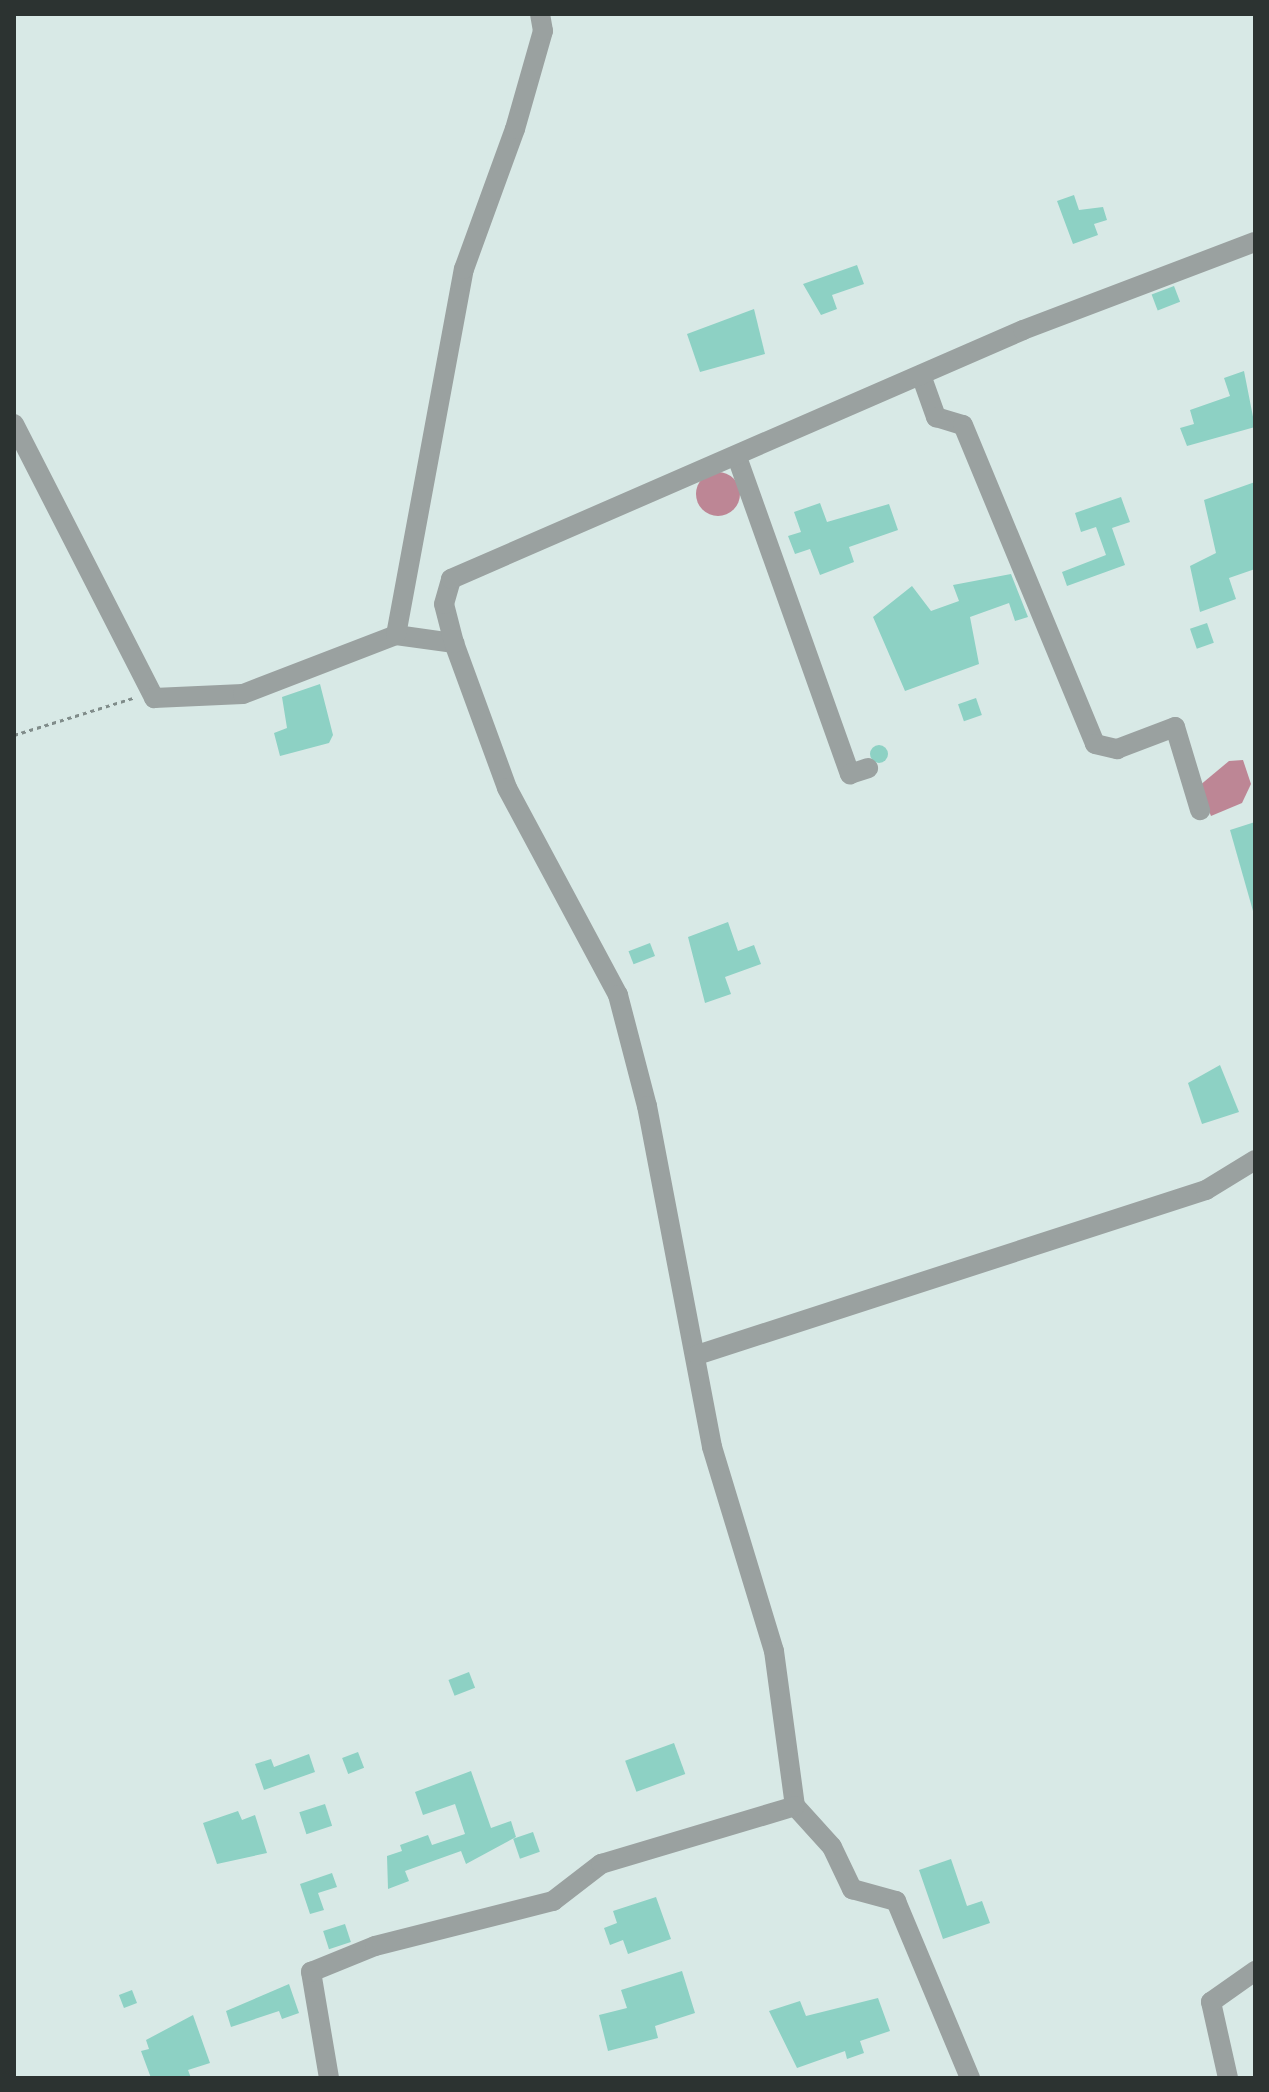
<!DOCTYPE html>
<html>
<head>
<meta charset="utf-8">
<style>
  body { margin:0 }
  #map { position:relative; width:1269px; height:2092px; overflow:hidden; background:#d8e9e6; font-family:Jost,sans-serif }
  div>[style] { position:absolute }
  .water>* { inset:0; background:#bd8695 }
  .round { border-radius:50% }
  .building>* { inset:0; background:#8dd1c4; transform-origin:0 0 }
  .path>* { height:3px; margin-top:-1.5px; transform-origin:0; background:repeating-linear-gradient(90deg,#808c8a 0 4px,transparent 0 8px) }
  .street>* { height:20px; margin:-10px; padding:0 10px; transform-origin:10px; border-radius:10px; background:#9aa1a0 }
  span { translate:-50% -50%; white-space:nowrap; text-align:center; line-height:1.15; -webkit-text-stroke:6px #fff; paint-order:stroke }
  .frame { position:absolute; inset:0; border:16px solid #2c3331; pointer-events:none }
</style>
</head>
<body>
<div id="map">
  <div class="water">
    <i class="round" style="left:696px;top:472px;width:44px;height:44px"></i>
    <i style="clip-path:polygon(1243px 760px,1251px 784px,1242px 803px,1211px 816px,1199px 786px,1229px 761px)"></i>
  </div>
  <div class="building">
    <i style="clip-path:polygon(1074px 195px,1079px 210px,1103px 207px,1107px 220px,1094px 224px,1098px 235px,1073px 244px,1057px 201px)"></i>
    <i style="clip-path:polygon(857px 265px,864px 284px,832px 295px,837px 309px,821px 315px,803px 284px)"></i>
    <i style="left:1174px;top:286px;width:17px;height:24px;rotate:69deg"></i>
    <i style="clip-path:polygon(754px 309px,765px 354px,700px 372px,687px 334px)"></i>
    <i style="clip-path:polygon(1244px 371px,1255px 427px,1187px 446px,1180px 428px,1194px 424px,1190px 410px,1230px 396px,1224px 378px)"></i>
    <i style="clip-path:polygon(1255px 482px,1255px 569px,1229px 578px,1236px 599px,1200px 612px,1190px 566px,1216px 553px,1204px 500px)"></i>
    <i style="clip-path:polygon(1121px 497px,1130px 522px,1112px 528px,1125px 565px,1067px 586px,1062px 572px,1106px 555px,1096px 527px,1081px 532px,1075px 513px)"></i>
    <i style="clip-path:polygon(820px 503px,827px 522px,889px 504px,898px 530px,849px 547px,854px 562px,820px 575px,810px 549px,795px 554px,788px 536px,801px 532px,794px 512px)"></i>
    <i style="clip-path:polygon(1011px 574px,1028px 617px,1015px 621px,1009px 603px,970px 617px,979px 664px,905px 691px,873px 617px,912px 586px,931px 611px,959px 601px,953px 585px)"></i>
    <i style="left:1207px;top:623px;width:21px;height:18px;rotate:71deg"></i>
    <i style="clip-path:polygon(320px 684px,333px 735px,329px 743px,280px 756px,274px 733px,287px 728px,282px 697px)"></i>
    <i style="left:976px;top:698px;width:18px;height:19px;rotate:71deg"></i>
    <i class="round" style="left:870px;top:745px;width:18px;height:18px"></i>
    <i style="clip-path:polygon(1255px 822px,1255px 911px,1253px 911px,1230px 830px)"></i>
    <i style="clip-path:polygon(728px 922px,738px 951px,754px 945px,761px 964px,725px 977px,731px 994px,705px 1003px,688px 937px)"></i>
    <i style="left:650px;top:943px;width:14px;height:23px;rotate:69deg"></i>
    <i style="clip-path:polygon(1220px 1065px,1239px 1112px,1202px 1124px,1188px 1083px)"></i>
    <i style="left:469px;top:1672px;width:17px;height:22px;rotate:69deg"></i>
    <i style="left:674px;top:1743px;width:33px;height:52px;rotate:70deg"></i>
    <i style="left:358px;top:1752px;width:17px;height:17px;rotate:69deg"></i>
    <i style="clip-path:polygon(309px 1754px,315px 1772px,264px 1790px,255px 1764px,271px 1759px,274px 1767px)"></i>
    <i style="clip-path:polygon(471px 1771px,491px 1828px,511px 1821px,516px 1837px,466px 1864px,461px 1851px,405px 1871px,409px 1881px,388px 1889px,387px 1856px,402px 1851px,400px 1845px,428px 1835px,432px 1845px,465px 1834px,455px 1804px,423px 1815px,415px 1792px)"></i>
    <i style="left:325px;top:1804px;width:23px;height:27px;rotate:72deg"></i>
    <i style="clip-path:polygon(238px 1811px,242px 1820px,255px 1815px,267px 1853px,217px 1864px,203px 1823px)"></i>
    <i style="left:533px;top:1832px;width:21px;height:21px;rotate:71deg"></i>
    <i style="clip-path:polygon(951px 1859px,967px 1906px,982px 1901px,990px 1923px,943px 1939px,919px 1870px)"></i>
    <i style="clip-path:polygon(332px 1873px,337px 1887px,318px 1893px,324px 1910px,310px 1914px,300px 1884px)"></i>
    <i style="clip-path:polygon(656px 1897px,671px 1939px,628px 1954px,623px 1940px,610px 1945px,604px 1928px,617px 1923px,613px 1911px)"></i>
    <i style="left:345px;top:1924px;width:19px;height:23px;rotate:72deg"></i>
    <i style="clip-path:polygon(682px 1971px,695px 2013px,655px 2026px,658px 2038px,608px 2051px,599px 2015px,627px 2008px,621px 1990px)"></i>
    <i style="clip-path:polygon(289px 1984px,299px 2013px,282px 2019px,279px 2011px,231px 2027px,226px 2011px)"></i>
    <i style="left:132px;top:1990px;width:14px;height:14px;rotate:69deg"></i>
    <i style="clip-path:polygon(878px 1998px,890px 2031px,860px 2041px,864px 2053px,847px 2059px,845px 2051px,797px 2068px,769px 2011px,800px 2001px,806px 2016px)"></i>
    <i style="clip-path:polygon(193px 2015px,210px 2063px,188px 2070px,191px 2078px,151px 2078px,141px 2051px,149px 2049px,146px 2040px)"></i>
  </div>
  <div class="path">
    <i style="left:14px;top:735px;width:125px;rotate:-17.3deg"></i>
  </div>
  <div class="street">
    <i style="left:921px;top:375px;width:45px;rotate:70.3deg"></i>
    <i style="left:936px;top:417px;width:28px;rotate:17deg"></i>
    <i style="left:963px;top:425px;width:345px;rotate:67.5deg"></i>
    <i style="left:1095px;top:744px;width:23px;rotate:13deg"></i>
    <i style="left:1117px;top:749px;width:62px;rotate:-20.8deg"></i>
    <i style="left:1175px;top:727px;width:87px;rotate:73.2deg"></i>
    <i style="left:14px;top:424px;width:308px;rotate:62.9deg"></i>
    <i style="left:154px;top:698px;width:89px;rotate:-2.6deg"></i>
    <i style="left:243px;top:694px;width:164px;rotate:-21.1deg"></i>
    <i style="left:396px;top:635px;width:59px;rotate:7.9deg"></i>
    <i style="left:454px;top:643px;width:154px;rotate:69.9deg"></i>
    <i style="left:507px;top:788px;width:235px;rotate:61.8deg"></i>
    <i style="left:618px;top:995px;width:115px;rotate:75.4deg"></i>
    <i style="left:647px;top:1106px;width:347px;rotate:79.2deg"></i>
    <i style="left:712px;top:1447px;width:213px;rotate:73.1deg"></i>
    <i style="left:774px;top:1651px;width:156px;rotate:82.3deg"></i>
    <i style="left:795px;top:1806px;width:55px;rotate:47.9deg"></i>
    <i style="left:832px;top:1847px;width:47px;rotate:64.5deg"></i>
    <i style="left:852px;top:1889px;width:46px;rotate:15.3deg"></i>
    <i style="left:896px;top:1901px;width:192px;rotate:67.3deg"></i>
    <i style="left:737px;top:457px;width:337px;rotate:70.4deg"></i>
    <i style="left:850px;top:774px;width:19px;rotate:-18deg"></i>
    <i style="left:396px;top:635px;width:372px;rotate:-79.5deg"></i>
    <i style="left:464px;top:269px;width:149px;rotate:-70deg"></i>
    <i style="left:515px;top:129px;width:102px;rotate:-74.1deg"></i>
    <i style="left:543px;top:31px;width:17px;rotate:-100deg"></i>
    <i style="left:454px;top:643px;width:40px;rotate:-104.4deg"></i>
    <i style="left:444px;top:604px;width:26px;rotate:-74deg"></i>
    <i style="left:451px;top:579px;width:624px;rotate:-23.52deg"></i>
    <i style="left:1023px;top:330px;width:248px;rotate:-20.8deg"></i>
    <i style="left:697px;top:1355px;width:535px;rotate:-17.96deg"></i>
    <i style="left:1206px;top:1190px;width:57px;rotate:-31.5deg"></i>
    <i style="left:329px;top:2078px;width:108px;rotate:-99.6deg"></i>
    <i style="left:311px;top:1972px;width:69px;rotate:-22.1deg"></i>
    <i style="left:375px;top:1946px;width:184px;rotate:-14.2deg"></i>
    <i style="left:553px;top:1901px;width:61px;rotate:-37.6deg"></i>
    <i style="left:601px;top:1864px;width:202px;rotate:-16.6deg"></i>
    <i style="left:1228px;top:2078px;width:78px;rotate:-102.6deg"></i>
    <i style="left:1211px;top:2002px;width:54px;rotate:-35.2deg"></i>
  </div>
  <div class="frame"></div>
</div>
</body>
</html>
